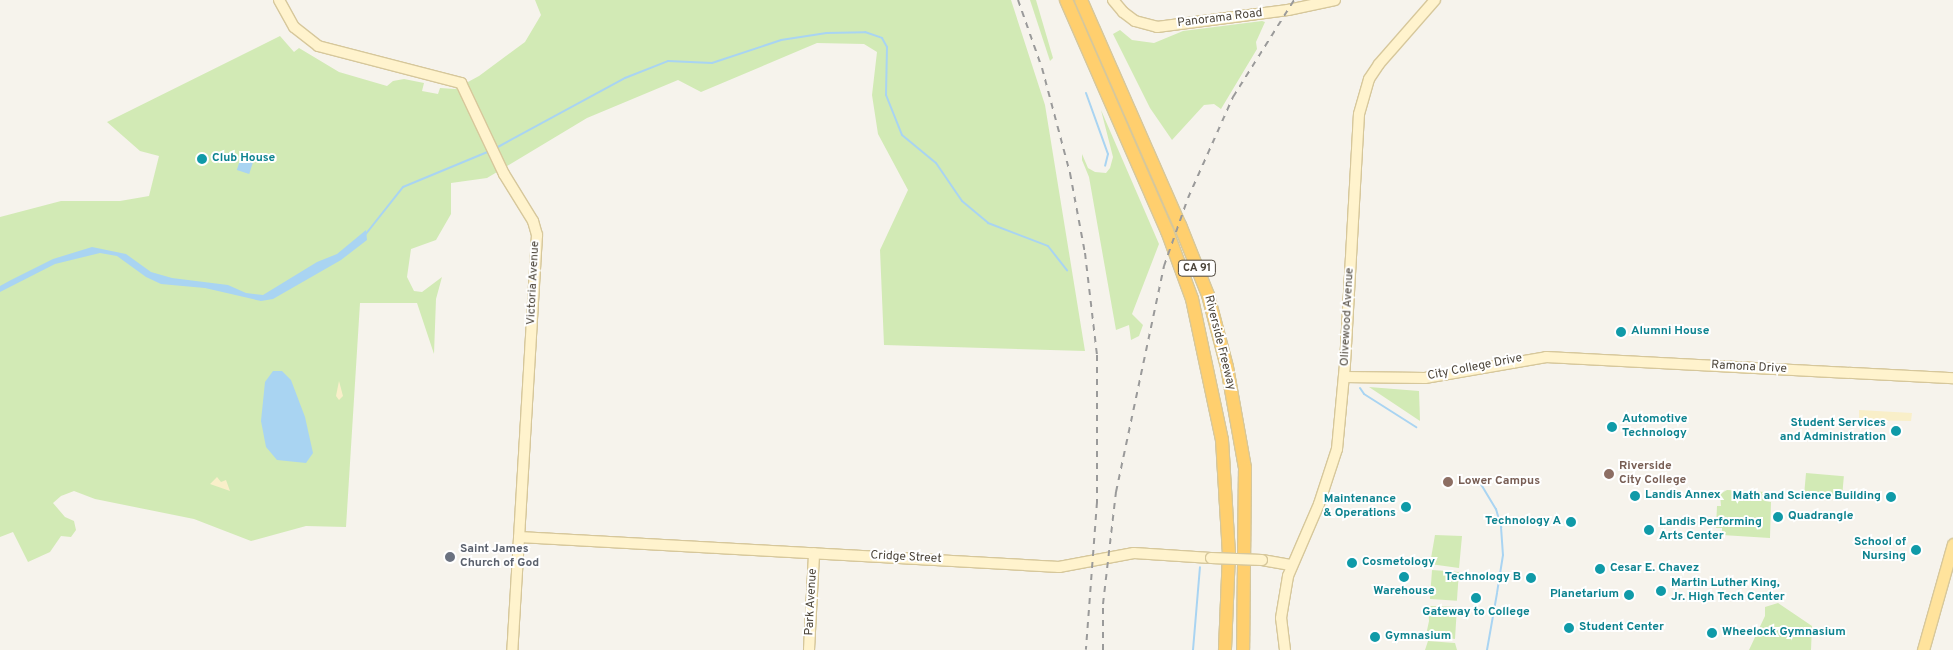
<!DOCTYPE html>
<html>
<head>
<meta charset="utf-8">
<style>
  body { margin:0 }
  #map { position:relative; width:1953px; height:650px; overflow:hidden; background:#f6f3ec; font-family:Overpass,sans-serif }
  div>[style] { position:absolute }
  .green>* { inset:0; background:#d2eab5; transform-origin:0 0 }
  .sand>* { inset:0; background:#f9efc9 }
  .water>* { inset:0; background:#a9d4f2; transform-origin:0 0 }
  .stream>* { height:2px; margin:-1px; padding:0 1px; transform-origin:1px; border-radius:1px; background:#a9d4f2 }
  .roads { filter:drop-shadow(1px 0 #d6c79b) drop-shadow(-1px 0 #d6c79b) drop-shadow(0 1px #d6c79b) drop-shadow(0 -1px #d6c79b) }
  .secondary>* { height:10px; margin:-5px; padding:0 5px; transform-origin:5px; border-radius:5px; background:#fff3cd }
  .primary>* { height:11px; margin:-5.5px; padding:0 5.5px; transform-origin:5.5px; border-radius:5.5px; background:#ffe39c }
  .highway>* { height:12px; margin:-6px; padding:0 6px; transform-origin:6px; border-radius:6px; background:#ffcf6e }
  .rail>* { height:2px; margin-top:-1px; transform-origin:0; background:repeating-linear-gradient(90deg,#9a9a9a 0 6px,transparent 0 12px) }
  .bridges { filter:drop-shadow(1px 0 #d6c79b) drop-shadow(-1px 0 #d6c79b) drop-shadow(0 1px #d6c79b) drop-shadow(0 -1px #d6c79b) }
  .secondary-bridge>* { height:10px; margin:-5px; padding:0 5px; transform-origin:5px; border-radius:5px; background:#fff3cd }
  .dots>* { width:14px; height:14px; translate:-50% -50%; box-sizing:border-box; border:2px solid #fff; border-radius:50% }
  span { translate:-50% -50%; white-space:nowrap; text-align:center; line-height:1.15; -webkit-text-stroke:4px #fff; paint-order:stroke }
  .shield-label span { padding:1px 4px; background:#fff; border:1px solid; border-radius:4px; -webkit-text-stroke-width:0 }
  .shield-label { font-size:11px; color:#4b4439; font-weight:700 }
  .street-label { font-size:12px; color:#4b4439 }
  .culture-label { font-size:12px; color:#0d838f; font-weight:700 }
  .left { translate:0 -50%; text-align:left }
  .right { translate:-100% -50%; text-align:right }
  .education-label { font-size:12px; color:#785e54; font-weight:700 }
  .worship-label { font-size:12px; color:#5b616d; font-weight:700 }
</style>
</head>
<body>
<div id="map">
  <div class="green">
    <i style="clip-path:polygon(535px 0,1011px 0,1045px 105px,1085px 351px,884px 345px,880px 250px,908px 190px,878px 134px,872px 95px,877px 52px,864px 44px,817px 43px,701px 92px,678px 80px,587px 118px,487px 178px,451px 183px,451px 214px,436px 240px,411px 249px,407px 277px,414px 291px,422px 292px,442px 277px,436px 299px,434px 354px,417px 303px,360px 303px,346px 527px,306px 526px,251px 541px,194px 519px,95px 499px,74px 491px,61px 496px,53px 503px,65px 517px,74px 521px,76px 530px,71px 537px,61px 536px,50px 552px,28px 562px,13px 532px,0 537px,0 217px,61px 201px,120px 201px,149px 196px,159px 156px,140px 151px,107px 122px,280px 36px,294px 52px,299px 48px,339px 72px,387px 86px,393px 81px,404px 79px,424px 83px,422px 91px,438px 94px,440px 88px,455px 89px,479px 76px,525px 42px,541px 15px)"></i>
    <i style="clip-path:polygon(1030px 0,1036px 0,1053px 58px,1050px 61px)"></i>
    <i style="clip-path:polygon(1262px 21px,1265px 22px,1256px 42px,1257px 49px,1221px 109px,1214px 104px,1204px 105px,1172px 140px,1150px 108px,1113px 34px,1120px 30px,1132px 40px,1154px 43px,1183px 31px)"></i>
    <i style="clip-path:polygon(1101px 110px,1159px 244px,1132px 314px,1143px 325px,1139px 336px,1131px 340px,1129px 325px,1116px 330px,1119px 347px,1089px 177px,1082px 160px,1082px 154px,1088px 168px,1095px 172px,1106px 173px,1110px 168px,1113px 157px)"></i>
    <i style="clip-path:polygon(1369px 387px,1419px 391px,1420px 421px)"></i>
    <i style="left:1806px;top:473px;width:38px;height:23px;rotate:5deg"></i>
    <i style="clip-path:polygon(1727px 490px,1766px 492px,1765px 501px,1771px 502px,1770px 538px,1722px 535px,1722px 528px,1716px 528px,1717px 506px,1721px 506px,1720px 494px)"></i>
    <i style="clip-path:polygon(1435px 535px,1462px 536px,1459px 568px,1430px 564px)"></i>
    <i style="left:1432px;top:570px;width:27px;height:29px;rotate:4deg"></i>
    <i style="clip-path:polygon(1778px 603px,1812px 626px,1811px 650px,1749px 650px,1765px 616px,1765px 607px)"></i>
    <i style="clip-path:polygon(1431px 606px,1457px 607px,1455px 639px,1426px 635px,1429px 621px,1428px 608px)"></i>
    <i style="clip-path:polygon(1428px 641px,1455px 643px,1457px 650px,1425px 650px)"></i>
  </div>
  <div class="sand">
    <i style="clip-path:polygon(339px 381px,343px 396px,339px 400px,336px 396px)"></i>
    <i style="clip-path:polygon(1859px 410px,1912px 413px,1911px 421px,1859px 420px)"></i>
    <i style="clip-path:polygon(217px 477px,221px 482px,226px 480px,230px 491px,210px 484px)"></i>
  </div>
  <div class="water">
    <i style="left:243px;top:151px;width:13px;height:20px;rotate:18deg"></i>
    <i style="clip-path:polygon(366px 230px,367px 240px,341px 260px,273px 299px,261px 301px,205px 288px,161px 284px,146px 277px,117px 256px,100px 253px,55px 264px,0 292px,0 286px,11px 280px,53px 259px,92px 247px,126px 254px,151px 272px,172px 278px,228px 285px,246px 293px,263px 295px,317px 262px,337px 254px)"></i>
    <i style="clip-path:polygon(273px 371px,282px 371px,291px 380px,305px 417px,313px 453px,306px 463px,277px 460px,266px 447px,261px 421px,265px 382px)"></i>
  </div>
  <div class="stream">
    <i style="left:1086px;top:93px;width:65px;rotate:70.2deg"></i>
    <i style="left:1108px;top:154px;width:12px;rotate:104deg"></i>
    <i style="left:496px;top:148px;width:147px;rotate:-28.5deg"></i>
    <i style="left:625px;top:78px;width:46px;rotate:-21.6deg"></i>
    <i style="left:668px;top:61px;width:44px;rotate:2.6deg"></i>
    <i style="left:712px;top:63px;width:73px;rotate:-18.4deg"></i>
    <i style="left:781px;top:40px;width:46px;rotate:-8.8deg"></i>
    <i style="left:826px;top:33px;width:39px;rotate:-1deg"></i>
    <i style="left:865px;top:32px;width:18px;rotate:19deg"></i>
    <i style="left:882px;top:38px;width:10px;rotate:61deg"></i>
    <i style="left:887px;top:47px;width:48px;rotate:91.2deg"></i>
    <i style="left:886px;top:95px;width:43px;rotate:68.2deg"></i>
    <i style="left:902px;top:135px;width:44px;rotate:39.5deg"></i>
    <i style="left:936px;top:163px;width:46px;rotate:55.6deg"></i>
    <i style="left:962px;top:201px;width:34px;rotate:40deg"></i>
    <i style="left:988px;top:223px;width:64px;rotate:21deg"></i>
    <i style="left:1048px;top:246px;width:31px;rotate:52deg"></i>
    <i style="left:365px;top:235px;width:61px;rotate:-51.6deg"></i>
    <i style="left:403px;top:187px;width:94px;rotate:-22.5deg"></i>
    <i style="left:1360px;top:388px;width:7px;rotate:56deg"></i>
    <i style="left:1364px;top:394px;width:62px;rotate:32.4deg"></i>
    <i style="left:1479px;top:481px;width:33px;rotate:59deg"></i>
    <i style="left:1496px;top:509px;width:19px;rotate:74deg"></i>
    <i style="left:1501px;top:527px;width:28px;rotate:86deg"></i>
    <i style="left:1503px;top:555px;width:37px;rotate:99deg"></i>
    <i style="left:1193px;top:650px;width:83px;rotate:-85.2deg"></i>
    <i style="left:1487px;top:650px;width:58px;rotate:-80deg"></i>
  </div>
  <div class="roads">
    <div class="secondary">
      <i style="left:279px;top:0;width:31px;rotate:61deg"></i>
      <i style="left:294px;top:27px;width:31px;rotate:38deg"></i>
      <i style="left:318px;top:46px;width:148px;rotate:14.5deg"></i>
      <i style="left:461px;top:83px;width:101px;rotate:64.7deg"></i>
      <i style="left:504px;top:174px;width:55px;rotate:58.3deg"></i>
      <i style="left:533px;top:221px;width:15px;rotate:74deg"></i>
      <i style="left:537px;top:235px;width:416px;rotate:93.4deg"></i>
      <i style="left:1113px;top:0;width:16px;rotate:50deg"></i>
      <i style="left:1123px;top:12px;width:15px;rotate:37deg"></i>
      <i style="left:1135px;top:21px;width:23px;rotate:15deg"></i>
      <i style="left:1157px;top:27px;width:132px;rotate:-7.4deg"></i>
      <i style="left:1288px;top:10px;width:48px;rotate:-12deg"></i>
      <i style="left:1344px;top:377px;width:81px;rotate:0.7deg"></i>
      <i style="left:1425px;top:378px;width:123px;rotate:-9.8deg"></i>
      <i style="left:1546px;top:357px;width:408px;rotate:3deg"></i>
      <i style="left:519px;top:537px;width:541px;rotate:3.18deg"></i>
      <i style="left:1059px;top:567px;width:76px;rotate:-10.6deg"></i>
      <i style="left:1134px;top:553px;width:77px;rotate:3.7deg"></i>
      <i style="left:1262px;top:560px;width:29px;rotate:10deg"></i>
      <i style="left:809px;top:650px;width:97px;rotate:-87deg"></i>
      <i style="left:1285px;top:650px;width:32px;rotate:-97deg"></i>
      <i style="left:1281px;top:618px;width:43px;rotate:-80.5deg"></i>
      <i style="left:1288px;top:576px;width:78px;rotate:-66.7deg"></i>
      <i style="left:1319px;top:504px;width:58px;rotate:-71.9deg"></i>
      <i style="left:1337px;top:449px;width:85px;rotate:-84.6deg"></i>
      <i style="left:1345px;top:364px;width:250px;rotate:-86.8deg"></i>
      <i style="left:1359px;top:114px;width:36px;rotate:-74deg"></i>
      <i style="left:1369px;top:79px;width:18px;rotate:-56deg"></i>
      <i style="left:1379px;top:64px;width:85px;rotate:-48.8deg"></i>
    </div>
    <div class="primary">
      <i style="left:1923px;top:650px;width:110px;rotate:-74.2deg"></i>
    </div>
    <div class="highway">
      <i style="left:1066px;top:0;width:252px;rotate:66.4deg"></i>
      <i style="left:1167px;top:231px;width:72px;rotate:69.8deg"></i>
      <i style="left:1192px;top:299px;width:144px;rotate:78deg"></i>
      <i style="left:1222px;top:440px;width:113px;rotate:86.5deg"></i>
      <i style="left:1229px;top:553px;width:97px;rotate:92.4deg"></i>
      <i style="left:1081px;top:0;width:246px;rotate:66.3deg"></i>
      <i style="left:1180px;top:225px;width:75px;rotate:68.2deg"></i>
      <i style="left:1208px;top:295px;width:74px;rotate:75.2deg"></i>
      <i style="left:1227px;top:367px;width:103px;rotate:79.9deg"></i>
      <i style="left:1245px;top:468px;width:182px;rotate:90.6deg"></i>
    </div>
  </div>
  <div class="rail">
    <i style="left:1018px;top:0;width:72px;rotate:70.6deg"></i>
    <i style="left:1042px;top:68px;width:109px;rotate:75.1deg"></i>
    <i style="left:1070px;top:173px;width:81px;rotate:79.4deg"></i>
    <i style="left:1085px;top:253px;width:103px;rotate:83.3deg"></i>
    <i style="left:1097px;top:355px;width:147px;rotate:90deg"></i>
    <i style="left:1097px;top:502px;width:148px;rotate:94.3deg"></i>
    <i style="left:1103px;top:650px;width:46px;rotate:-90deg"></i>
    <i style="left:1103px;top:604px;width:113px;rotate:-83.4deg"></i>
    <i style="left:1116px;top:492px;width:231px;rotate:-78deg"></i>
    <i style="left:1164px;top:266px;width:72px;rotate:-70.6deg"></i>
    <i style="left:1188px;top:198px;width:111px;rotate:-66deg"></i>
    <i style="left:1233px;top:97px;width:115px;rotate:-57.8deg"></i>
  </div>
  <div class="bridges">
    <div class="secondary-bridge">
      <i style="left:1211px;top:558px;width:51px;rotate:2.2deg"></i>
    </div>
  </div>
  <div class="dots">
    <i style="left:202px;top:159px;background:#0f9aa8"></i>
    <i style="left:1621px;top:332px;background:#0f9aa8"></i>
    <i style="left:1612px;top:427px;background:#0f9aa8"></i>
    <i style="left:1896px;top:431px;background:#0f9aa8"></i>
    <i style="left:1609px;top:474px;background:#8d6e63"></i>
    <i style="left:1448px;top:482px;background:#8d6e63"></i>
    <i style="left:1635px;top:496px;background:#0f9aa8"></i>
    <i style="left:1891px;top:497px;background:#0f9aa8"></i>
    <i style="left:1406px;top:507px;background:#0f9aa8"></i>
    <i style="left:1778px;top:517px;background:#0f9aa8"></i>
    <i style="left:1571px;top:522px;background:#0f9aa8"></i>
    <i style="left:1649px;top:530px;background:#0f9aa8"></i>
    <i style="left:1916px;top:550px;background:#0f9aa8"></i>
    <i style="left:450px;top:557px;background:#6b7280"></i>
    <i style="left:1352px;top:563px;background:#0f9aa8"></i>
    <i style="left:1600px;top:569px;background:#0f9aa8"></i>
    <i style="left:1404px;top:577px;background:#0f9aa8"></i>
    <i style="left:1531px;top:578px;background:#0f9aa8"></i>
    <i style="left:1661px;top:591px;background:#0f9aa8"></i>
    <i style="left:1629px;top:595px;background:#0f9aa8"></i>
    <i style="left:1476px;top:598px;background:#0f9aa8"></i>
    <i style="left:1569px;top:628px;background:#0f9aa8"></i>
    <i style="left:1712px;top:633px;background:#0f9aa8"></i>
    <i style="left:1375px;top:637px;background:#0f9aa8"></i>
  </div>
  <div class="shield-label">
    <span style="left:1197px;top:268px">CA 91</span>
  </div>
  <div class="street-label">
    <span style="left:1220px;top:19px;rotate:-7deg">Panorama Road</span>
    <span style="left:534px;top:283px;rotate:-87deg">Victoria Avenue</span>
    <span style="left:1348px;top:317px;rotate:-87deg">Olivewood Avenue</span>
    <span style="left:1219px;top:343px;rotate:76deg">Riverside Freeway</span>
    <span style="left:1475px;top:368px;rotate:-11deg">City College Drive</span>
    <span style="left:1749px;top:368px;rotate:3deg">Ramona Drive</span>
    <span style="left:906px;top:558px;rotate:3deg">Cridge Street</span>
    <span style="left:812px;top:602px;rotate:-87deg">Park Avenue</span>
  </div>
  <div class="culture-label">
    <span class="left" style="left:212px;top:159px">Club House</span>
    <span class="left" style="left:1631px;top:332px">Alumni House</span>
    <span class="left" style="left:1622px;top:427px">Automotive<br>Technology</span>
    <span class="right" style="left:1886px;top:431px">Student Services<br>and Administration</span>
    <span class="left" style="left:1645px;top:496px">Landis Annex</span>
    <span class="right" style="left:1881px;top:497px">Math and Science Building</span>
    <span class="right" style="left:1396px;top:507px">Maintenance<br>&amp; Operations</span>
    <span class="left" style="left:1788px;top:517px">Quadrangle</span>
    <span class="right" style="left:1561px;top:522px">Technology A</span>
    <span class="left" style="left:1659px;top:530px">Landis Performing<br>Arts Center</span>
    <span class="right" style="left:1906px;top:550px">School of<br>Nursing</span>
    <span class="left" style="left:1362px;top:563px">Cosmetology</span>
    <span class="left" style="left:1610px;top:569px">Cesar E. Chavez</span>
    <span class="right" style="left:1521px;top:578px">Technology B</span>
    <span class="left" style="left:1671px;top:591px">Martin Luther King,<br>Jr. High Tech Center</span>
    <span style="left:1404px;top:592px">Warehouse</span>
    <span class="right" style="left:1619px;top:595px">Planetarium</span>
    <span style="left:1476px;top:613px">Gateway to College</span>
    <span class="left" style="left:1579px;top:628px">Student Center</span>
    <span class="left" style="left:1722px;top:633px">Wheelock Gymnasium</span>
    <span class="left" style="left:1385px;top:637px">Gymnasium</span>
  </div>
  <div class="education-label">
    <span class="left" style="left:1619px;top:474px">Riverside<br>City College</span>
    <span class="left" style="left:1458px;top:482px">Lower Campus</span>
  </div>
  <div class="worship-label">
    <span class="left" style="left:460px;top:557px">Saint James<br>Church of God</span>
  </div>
</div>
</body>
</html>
